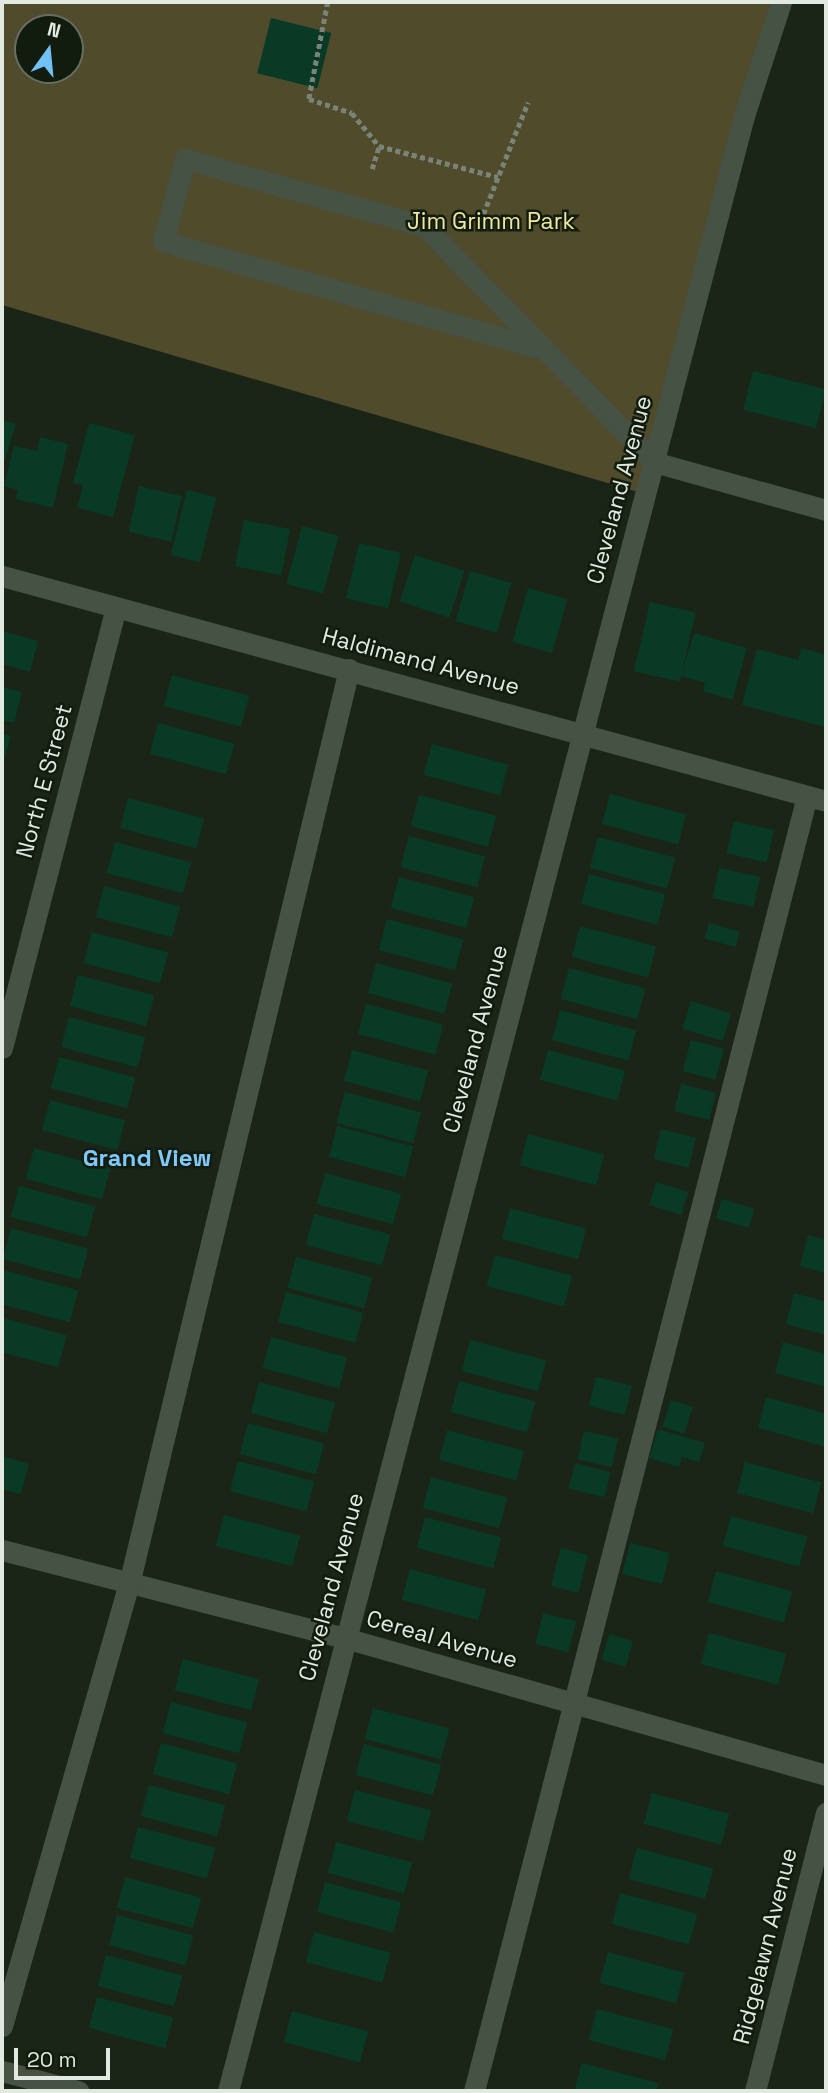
<!DOCTYPE html>
<html>
<head>
<meta charset="utf-8">
<style>
  body { margin:0 }
  #map { position:relative; width:828px; height:2093px; overflow:hidden; background:#1a2518; font-family:"Space Grotesk",sans-serif }
  div>[style] { position:absolute }
  .green>* { inset:0; background:#504b2b }
  .building>* { inset:0; background:#093a25; transform-origin:0 0 }
  .path>* { height:4.5px; margin-top:-2.25px; transform-origin:0; background:repeating-linear-gradient(90deg,#7a8378 0 5px,transparent 0 8.5px) }
  .minor>* { height:21px; margin:-10.5px; padding:0 10.5px; transform-origin:10.5px; border-radius:10.5px; background:#465244 }
  span { translate:-50% -50%; white-space:nowrap; text-align:center; line-height:1.15; -webkit-text-stroke:5px #111c0f; paint-order:stroke }
  .park-label { font-size:23px; color:#f2e79e }
  .street-label { font-size:23px; color:#e2e9e0 }
  .neighbourhood-label { font-size:24px; color:#81c9fa; font-weight:700 }
  .frame { position:absolute; inset:0; border:4px solid #e2e9e0; pointer-events:none }
  .north { position:absolute; left:14px; top:14px; width:70px; height:70px; box-sizing:border-box; background:#111c0f; border:2px solid #656e63; border-radius:50%; rotate:15deg; font-size:19px; font-weight:700; line-height:28px; text-align:center; color:#e2e9e0 }
  .north::after { content:''; display:block; margin:auto; width:24px; height:32px; background:#72c1f5; clip-path:polygon(50% 0,100% 100%,50% 72%,0 100%) }
  .scale { position:absolute; left:14px; top:2048px; width:96px; height:32px; box-sizing:border-box; border:4px solid #e2e9e0; border-top:0; padding-left:9px; font-size:21px; line-height:24px; white-space:nowrap; color:#e2e9e0; -webkit-text-stroke:5px #111c0f; paint-order:stroke }
</style>
</head>
<body>
<div id="map">
  <div class="green">
    <i style="clip-path:polygon(evenodd,2px 2px,781px 2px,645px 494px,2px 305px,2px 2px,28px 28px,70px 28px,70px 70px,28px 70px,28px 28px)"></i>
  </div>
  <div class="building">
    <i style="left:271px;top:18px;width:62px;height:57px;rotate:14deg"></i>
    <i style="left:753px;top:371px;width:75px;height:40px;rotate:14deg"></i>
    <i style="clip-path:polygon(2px 420px,16px 424px,2px 469px)"></i>
    <i style="clip-path:polygon(89px 423px,135px 435px,113px 517px,77px 508px,83px 485px,73px 483px)"></i>
    <i style="clip-path:polygon(40px 437px,68px 444px,53px 508px,16px 499px,18px 490px,4px 486px,14px 446px,37px 451px)"></i>
    <i style="left:139px;top:486px;width:44px;height:47px;rotate:13deg"></i>
    <i style="left:187px;top:490px;width:30px;height:67px;rotate:14deg"></i>
    <i style="left:244px;top:520px;width:47px;height:47px;rotate:11deg"></i>
    <i style="left:302px;top:526px;width:38px;height:60px;rotate:15deg"></i>
    <i style="left:359px;top:543px;width:43px;height:57px;rotate:13deg"></i>
    <i style="left:415px;top:555px;width:52px;height:49px;rotate:18deg"></i>
    <i style="left:470px;top:571px;width:43px;height:52px;rotate:16deg"></i>
    <i style="left:528px;top:588px;width:41px;height:56px;rotate:16deg"></i>
    <i style="left:650px;top:602px;width:47px;height:71px;rotate:13deg"></i>
    <i style="clip-path:polygon(2px 631px,38px 641px,30px 672px,2px 664px)"></i>
    <i style="clip-path:polygon(694px 633px,747px 648px,732px 700px,703px 691px,705px 683px,681px 676px)"></i>
    <i style="clip-path:polygon(801px 648px,826px 655px,826px 727px,742px 705px,757px 649px,798px 660px)"></i>
    <i style="left:172px;top:675px;width:80px;height:32px;rotate:15deg"></i>
    <i style="clip-path:polygon(2px 687px,22px 692px,14px 723px,2px 720px)"></i>
    <i style="left:158px;top:723px;width:79px;height:32px;rotate:15deg"></i>
    <i style="clip-path:polygon(2px 733px,11px 736px,3px 766px,2px 766px)"></i>
    <i style="left:432px;top:744px;width:79px;height:32px;rotate:15deg"></i>
    <i style="left:610px;top:794px;width:79px;height:31px;rotate:15deg"></i>
    <i style="left:419px;top:795px;width:80px;height:32px;rotate:15deg"></i>
    <i style="left:128px;top:798px;width:79px;height:31px;rotate:15deg"></i>
    <i style="left:734px;top:821px;width:41px;height:33px;rotate:13deg"></i>
    <i style="left:409px;top:836px;width:79px;height:32px;rotate:15deg"></i>
    <i style="left:598px;top:837px;width:80px;height:32px;rotate:15deg"></i>
    <i style="left:115px;top:842px;width:79px;height:32px;rotate:15deg"></i>
    <i style="left:719px;top:868px;width:42px;height:31px;rotate:12deg"></i>
    <i style="left:589px;top:874px;width:79px;height:31px;rotate:15deg"></i>
    <i style="left:399px;top:877px;width:78px;height:32px;rotate:15deg"></i>
    <i style="left:104px;top:886px;width:79px;height:32px;rotate:15deg"></i>
    <i style="left:387px;top:919px;width:79px;height:32px;rotate:15deg"></i>
    <i style="left:709px;top:923px;width:32px;height:16px;rotate:16deg"></i>
    <i style="left:580px;top:926px;width:79px;height:32px;rotate:15deg"></i>
    <i style="left:92px;top:932px;width:79px;height:32px;rotate:15deg"></i>
    <i style="left:376px;top:963px;width:79px;height:31px;rotate:15deg"></i>
    <i style="left:569px;top:968px;width:79px;height:32px;rotate:15deg"></i>
    <i style="left:78px;top:975px;width:79px;height:32px;rotate:15deg"></i>
    <i style="left:691px;top:1001px;width:42px;height:29px;rotate:17deg"></i>
    <i style="left:366px;top:1004px;width:80px;height:31px;rotate:15deg"></i>
    <i style="left:560px;top:1010px;width:79px;height:31px;rotate:15deg"></i>
    <i style="left:69px;top:1017px;width:79px;height:31px;rotate:15deg"></i>
    <i style="left:691px;top:1040px;width:34px;height:32px;rotate:15deg"></i>
    <i style="left:352px;top:1050px;width:79px;height:32px;rotate:15deg"></i>
    <i style="left:548px;top:1050px;width:80px;height:31px;rotate:15deg"></i>
    <i style="left:59px;top:1057px;width:79px;height:32px;rotate:15deg"></i>
    <i style="left:681px;top:1084px;width:36px;height:28px;rotate:14deg"></i>
    <i style="left:345px;top:1092px;width:79px;height:32px;rotate:15deg"></i>
    <i style="left:50px;top:1100px;width:78px;height:31px;rotate:15deg"></i>
    <i style="left:337px;top:1126px;width:79px;height:32px;rotate:15deg"></i>
    <i style="left:661px;top:1129px;width:36px;height:31px;rotate:14deg"></i>
    <i style="left:528px;top:1134px;width:79px;height:32px;rotate:15deg"></i>
    <i style="left:34px;top:1148px;width:79px;height:32px;rotate:15deg"></i>
    <i style="left:325px;top:1173px;width:79px;height:32px;rotate:15deg"></i>
    <i style="left:656px;top:1182px;width:34px;height:24px;rotate:17deg"></i>
    <i style="left:19px;top:1186px;width:79px;height:32px;rotate:15deg"></i>
    <i style="left:722px;top:1199px;width:34px;height:20px;rotate:17deg"></i>
    <i style="left:510px;top:1208px;width:79px;height:32px;rotate:15deg"></i>
    <i style="left:314px;top:1214px;width:79px;height:32px;rotate:15deg"></i>
    <i style="left:11px;top:1228px;width:80px;height:32px;rotate:15deg"></i>
    <i style="clip-path:polygon(808px 1235px,826px 1240px,826px 1273px,800px 1266px)"></i>
    <i style="left:495px;top:1255px;width:80px;height:32px;rotate:15deg"></i>
    <i style="left:296px;top:1257px;width:79px;height:32px;rotate:15deg"></i>
    <i style="left:2px;top:1270px;width:79px;height:33px;rotate:15deg"></i>
    <i style="left:286px;top:1292px;width:80px;height:31px;rotate:15deg"></i>
    <i style="clip-path:polygon(794px 1293px,826px 1302px,826px 1335px,786px 1324px)"></i>
    <i style="left:2px;top:1318px;width:67px;height:33px;rotate:15deg"></i>
    <i style="left:271px;top:1337px;width:79px;height:32px;rotate:15deg"></i>
    <i style="left:470px;top:1340px;width:79px;height:32px;rotate:15deg"></i>
    <i style="clip-path:polygon(783px 1342px,826px 1354px,826px 1387px,775px 1373px)"></i>
    <i style="left:596px;top:1377px;width:37px;height:30px;rotate:14deg"></i>
    <i style="left:459px;top:1381px;width:79px;height:32px;rotate:15deg"></i>
    <i style="left:259px;top:1382px;width:79px;height:32px;rotate:15deg"></i>
    <i style="clip-path:polygon(766px 1397px,826px 1414px,826px 1447px,758px 1428px)"></i>
    <i style="left:671px;top:1400px;width:23px;height:28px;rotate:18deg"></i>
    <i style="left:248px;top:1423px;width:79px;height:32px;rotate:15deg"></i>
    <i style="clip-path:polygon(658px 1429px,705px 1443px,699px 1462px,682px 1457px,679px 1467px,649px 1458px)"></i>
    <i style="left:447px;top:1430px;width:80px;height:31px;rotate:15deg"></i>
    <i style="left:584px;top:1431px;width:35px;height:29px;rotate:13deg"></i>
    <i style="clip-path:polygon(2px 1456px,29px 1464px,21px 1494px,2px 1489px)"></i>
    <i style="left:238px;top:1461px;width:79px;height:31px;rotate:15deg"></i>
    <i style="left:745px;top:1462px;width:79px;height:32px;rotate:15deg"></i>
    <i style="left:575px;top:1463px;width:37px;height:26px;rotate:14deg"></i>
    <i style="left:431px;top:1477px;width:79px;height:32px;rotate:15deg"></i>
    <i style="left:224px;top:1515px;width:79px;height:32px;rotate:15deg"></i>
    <i style="left:731px;top:1516px;width:79px;height:31px;rotate:15deg"></i>
    <i style="left:425px;top:1517px;width:79px;height:32px;rotate:15deg"></i>
    <i style="left:630px;top:1543px;width:41px;height:32px;rotate:14deg"></i>
    <i style="left:561px;top:1548px;width:28px;height:39px;rotate:15deg"></i>
    <i style="left:410px;top:1569px;width:79px;height:32px;rotate:15deg"></i>
    <i style="left:716px;top:1571px;width:79px;height:32px;rotate:15deg"></i>
    <i style="left:543px;top:1613px;width:34px;height:32px;rotate:14deg"></i>
    <i style="left:709px;top:1633px;width:80px;height:32px;rotate:15deg"></i>
    <i style="left:609px;top:1634px;width:25px;height:27px;rotate:16deg"></i>
    <i style="left:183px;top:1659px;width:79px;height:32px;rotate:15deg"></i>
    <i style="left:171px;top:1702px;width:79px;height:32px;rotate:15deg"></i>
    <i style="left:373px;top:1708px;width:79px;height:32px;rotate:15deg"></i>
    <i style="left:161px;top:1743px;width:79px;height:32px;rotate:15deg"></i>
    <i style="left:364px;top:1744px;width:80px;height:32px;rotate:15deg"></i>
    <i style="left:149px;top:1785px;width:79px;height:32px;rotate:15deg"></i>
    <i style="left:355px;top:1790px;width:79px;height:32px;rotate:15deg"></i>
    <i style="left:652px;top:1793px;width:80px;height:32px;rotate:15deg"></i>
    <i style="left:138px;top:1827px;width:80px;height:32px;rotate:15deg"></i>
    <i style="left:336px;top:1842px;width:79px;height:32px;rotate:15deg"></i>
    <i style="left:637px;top:1848px;width:79px;height:32px;rotate:15deg"></i>
    <i style="left:125px;top:1877px;width:79px;height:32px;rotate:15deg"></i>
    <i style="left:325px;top:1882px;width:79px;height:31px;rotate:15deg"></i>
    <i style="left:620px;top:1893px;width:80px;height:32px;rotate:15deg"></i>
    <i style="left:117px;top:1915px;width:79px;height:31px;rotate:15deg"></i>
    <i style="left:314px;top:1932px;width:79px;height:31px;rotate:15deg"></i>
    <i style="left:608px;top:1952px;width:79px;height:32px;rotate:15deg"></i>
    <i style="left:106px;top:1955px;width:79px;height:32px;rotate:15deg"></i>
    <i style="left:97px;top:1997px;width:79px;height:32px;rotate:15deg"></i>
    <i style="left:597px;top:2009px;width:79px;height:32px;rotate:15deg"></i>
    <i style="left:292px;top:2011px;width:79px;height:32px;rotate:15deg"></i>
    <i style="clip-path:polygon(582px 2063px,658px 2083px,656px 2091px,574px 2091px)"></i>
  </div>
  <div class="path">
    <i style="left:328px;top:2px;width:99px;rotate:101.1deg"></i>
    <i style="left:309px;top:99px;width:45px;rotate:18deg"></i>
    <i style="left:352px;top:113px;width:43px;rotate:50.7deg"></i>
    <i style="left:379px;top:146px;width:123px;rotate:14.6deg"></i>
    <i style="left:372px;top:169px;width:24px;rotate:-73deg"></i>
    <i style="left:480px;top:222px;width:129px;rotate:-68.2deg"></i>
  </div>
  <div class="minor">
    <i style="left:545px;top:350px;width:397px;rotate:-164.1deg"></i>
    <i style="left:163px;top:241px;width:85px;rotate:-75deg"></i>
    <i style="left:185px;top:159px;width:248px;rotate:15.7deg"></i>
    <i style="left:424px;top:226px;width:330px;rotate:45.7deg"></i>
    <i style="left:654px;top:462px;width:179px;rotate:15.6deg"></i>
    <i style="left:2px;top:576px;width:854px;rotate:15.27deg"></i>
    <i style="left:2px;top:1048px;width:455px;rotate:-75.5deg"></i>
    <i style="left:2px;top:1550px;width:354px;rotate:14.4deg"></i>
    <i style="left:345px;top:1638px;width:500px;rotate:15.9deg"></i>
    <i style="left:2px;top:2026px;width:460px;rotate:-74deg"></i>
    <i style="left:129px;top:1584px;width:941px;rotate:-76.48deg"></i>
    <i style="left:2px;top:2071px;width:79px;rotate:14.7deg"></i>
    <i style="left:228px;top:2091px;width:2041px;rotate:-75.36deg"></i>
    <i style="left:744px;top:116px;width:120px;rotate:-72deg"></i>
    <i style="left:474px;top:2091px;width:1337px;rotate:-75.58deg"></i>
    <i style="left:755px;top:2091px;width:287px;rotate:-75.7deg"></i>
  </div>
  <div class="park-label">
    <span style="left:491px;top:221px">Jim Grimm Park</span>
  </div>
  <div class="street-label">
    <span style="left:619px;top:490px;rotate:-75deg">Cleveland Avenue</span>
    <span style="left:421px;top:661px;rotate:15deg">Haldimand Avenue</span>
    <span style="left:44px;top:781px;rotate:-75deg">North E Street</span>
    <span style="left:475px;top:1039px;rotate:-75deg">Cleveland Avenue</span>
    <span style="left:331px;top:1587px;rotate:-75deg">Cleveland Avenue</span>
    <span style="left:442px;top:1639px;rotate:16deg">Cereal Avenue</span>
    <span style="left:765px;top:1946px;rotate:-76deg">Ridgelawn Avenue</span>
  </div>
  <div class="neighbourhood-label">
    <span style="left:147px;top:1158px">Grand View</span>
  </div>
  <div class="frame"></div>
  <div class="north">N</div>
  <div class="scale">20 m</div>
</div>
</body>
</html>
